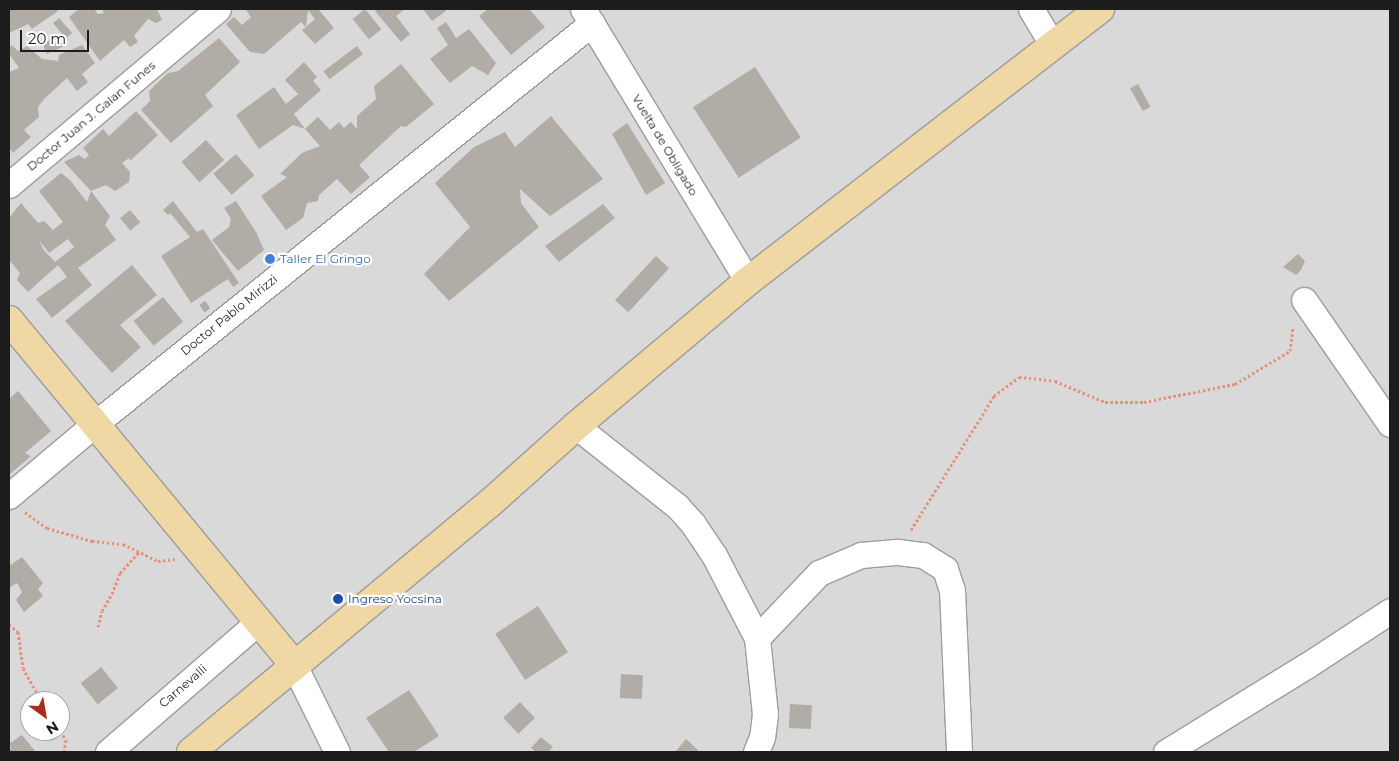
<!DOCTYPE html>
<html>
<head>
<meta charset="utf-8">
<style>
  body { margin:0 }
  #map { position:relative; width:1399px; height:761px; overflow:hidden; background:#eceae3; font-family:Montserrat,sans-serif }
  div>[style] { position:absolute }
  .residential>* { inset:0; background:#dad9d9 }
  .building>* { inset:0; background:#b1aca6; transform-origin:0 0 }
  .path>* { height:3px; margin-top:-1.5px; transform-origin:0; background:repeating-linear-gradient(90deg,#e89178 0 2.5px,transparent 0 5px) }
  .roads { filter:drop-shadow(1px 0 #9d9d9d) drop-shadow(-1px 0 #9d9d9d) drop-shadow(0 1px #9d9d9d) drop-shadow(0 -1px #9d9d9d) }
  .minor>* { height:25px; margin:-12.5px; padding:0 12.5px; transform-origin:12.5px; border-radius:12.5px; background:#fff }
  .major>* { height:28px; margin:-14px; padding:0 14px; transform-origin:14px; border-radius:14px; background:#f0d8a4 }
  .dots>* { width:14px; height:14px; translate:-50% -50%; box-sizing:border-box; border:2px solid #fff; border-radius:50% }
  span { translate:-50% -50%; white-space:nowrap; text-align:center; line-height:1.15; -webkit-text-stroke:4.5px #fff; paint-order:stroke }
  .street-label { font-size:12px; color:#1c1c1c }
  .shop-label { font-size:12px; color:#366cbe }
  .left { translate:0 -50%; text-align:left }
  .transit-label { font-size:12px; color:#164399 }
  .frame { position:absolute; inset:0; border:10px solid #1c1c1c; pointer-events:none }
  .north { position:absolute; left:20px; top:691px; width:50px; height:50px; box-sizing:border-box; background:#fff; border:1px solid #a4a4a4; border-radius:50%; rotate:148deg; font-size:14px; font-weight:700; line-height:20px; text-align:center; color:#1c1c1c }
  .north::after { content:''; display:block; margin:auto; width:18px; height:22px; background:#b02a18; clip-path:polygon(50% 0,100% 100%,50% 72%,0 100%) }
  .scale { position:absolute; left:20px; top:30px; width:69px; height:22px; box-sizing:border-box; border:2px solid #1c1c1c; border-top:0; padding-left:6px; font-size:15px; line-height:18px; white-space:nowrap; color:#1c1c1c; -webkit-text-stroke:4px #fff; paint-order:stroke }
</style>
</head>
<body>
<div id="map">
  <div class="residential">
    <i style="clip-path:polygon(evenodd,9px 9px,1390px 9px,1390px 752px,9px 752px,9px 9px,30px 701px,60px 701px,60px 731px,30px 731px,30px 701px)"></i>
  </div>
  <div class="building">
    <i style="clip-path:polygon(9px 9px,57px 9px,58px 11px,32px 29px,28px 24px,9px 33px)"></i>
    <i style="clip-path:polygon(79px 9px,94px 9px,98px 14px,104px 13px,102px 9px,157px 9px,162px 20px,156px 23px,148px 19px,134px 36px,138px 42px,130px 47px,124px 40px,100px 61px,69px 17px)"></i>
    <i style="clip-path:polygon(evenodd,248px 9px,318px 9px,334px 28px,315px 44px,302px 30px,306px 27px,301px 22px,264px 54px,250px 52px,226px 24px,234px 17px,242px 25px,251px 17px,246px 10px,248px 9px,308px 10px,315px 19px,306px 27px,308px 10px)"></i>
    <i style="left:365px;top:9px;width:26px;height:16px;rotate:51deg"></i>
    <i style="clip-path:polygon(378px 9px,405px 9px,396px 16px,410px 34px,401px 42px,375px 11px)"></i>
    <i style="clip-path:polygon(423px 9px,444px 9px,446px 11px,432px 21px)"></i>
    <i style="clip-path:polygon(488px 9px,529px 9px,545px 27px,511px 55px,479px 16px)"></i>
    <i style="left:59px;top:18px;width:20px;height:8px;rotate:49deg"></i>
    <i style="clip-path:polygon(446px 22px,456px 38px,469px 29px,496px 63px,488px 75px,472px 66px,450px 83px,430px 59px,448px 45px,437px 28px)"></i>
    <i style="clip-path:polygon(219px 38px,240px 62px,205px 95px,213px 106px,171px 143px,141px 110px,150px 101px,149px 91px,168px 73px,178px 71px)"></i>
    <i style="clip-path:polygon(50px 40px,58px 44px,65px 43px,62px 47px,47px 54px,43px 45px)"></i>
    <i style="clip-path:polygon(12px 45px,18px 51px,27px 46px,42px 59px,58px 61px,59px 55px,82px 45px,95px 63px,82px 74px,88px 82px,77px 91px,67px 78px,44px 99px,38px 107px,39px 117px,24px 130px,31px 137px,13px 153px,9px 148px,9px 72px,19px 68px,9px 54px,9px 49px)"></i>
    <i style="left:357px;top:46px;width:10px;height:42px;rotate:53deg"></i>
    <i style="clip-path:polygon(304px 62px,317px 77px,313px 81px,321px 90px,294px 114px,305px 129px,293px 125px,259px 149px,236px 115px,274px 87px,286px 104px,298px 94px,285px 80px)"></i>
    <i style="clip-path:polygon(401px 64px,434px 104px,406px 127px,401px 126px,359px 165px,370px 177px,351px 194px,337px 179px,319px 195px,318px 201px,307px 203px,303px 218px,286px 230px,261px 196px,287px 177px,280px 174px,302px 153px,320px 146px,305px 129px,318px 117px,330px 130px,339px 122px,344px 128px,351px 122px,357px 129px,357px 116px,376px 99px,374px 86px)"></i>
    <i style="left:755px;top:67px;width:84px;height:74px;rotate:57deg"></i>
    <i style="left:1138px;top:84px;width:26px;height:9px;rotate:61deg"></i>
    <i style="clip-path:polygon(136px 111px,158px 135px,130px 161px,129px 158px,122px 163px,130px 172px,129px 182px,115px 191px,106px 185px,91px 191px,64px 162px,79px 155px,85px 159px,89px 155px,83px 148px,103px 129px,109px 136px)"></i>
    <i style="clip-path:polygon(551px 116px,603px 179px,550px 216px,520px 189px,521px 203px,539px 227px,449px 301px,424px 274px,470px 227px,435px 183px,474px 147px,505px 132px,515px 147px)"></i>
    <i style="clip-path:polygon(627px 123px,665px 183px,646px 195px,612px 134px)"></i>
    <i style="left:206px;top:140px;width:27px;height:33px;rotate:48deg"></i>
    <i style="left:236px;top:154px;width:28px;height:30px;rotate:49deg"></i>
    <i style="clip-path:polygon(evenodd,61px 173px,70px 180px,87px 202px,91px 191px,110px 216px,105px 225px,116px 240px,78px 268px,92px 285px,52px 318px,36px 299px,67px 277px,58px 265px,28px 292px,17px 280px,20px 273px,9px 260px,9px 218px,21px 203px,38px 223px,44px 221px,53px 230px,63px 222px,39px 191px,61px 173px,68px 239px,74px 247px,55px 262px,43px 249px,39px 240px,49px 253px,68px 239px)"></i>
    <i style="clip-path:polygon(173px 201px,197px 232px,203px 229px,239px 283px,233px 287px,228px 279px,191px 303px,161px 256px,190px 237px,170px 213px,168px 215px,163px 210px)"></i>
    <i style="clip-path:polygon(236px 201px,256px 232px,264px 250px,238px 271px,212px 240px,229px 227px,231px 219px,224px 208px)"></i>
    <i style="clip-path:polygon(603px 204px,615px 218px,559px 262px,545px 246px)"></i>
    <i style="left:130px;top:210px;width:16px;height:13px;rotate:50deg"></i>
    <i style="clip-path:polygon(1298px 254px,1305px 261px,1301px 270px,1296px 275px,1283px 267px)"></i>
    <i style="left:656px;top:256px;width:18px;height:60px;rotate:43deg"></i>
    <i style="clip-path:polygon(132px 265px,157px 295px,120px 325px,141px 347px,112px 373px,65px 321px)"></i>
    <i style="left:163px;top:297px;width:32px;height:38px;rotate:51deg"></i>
    <i style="left:205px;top:301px;width:9px;height:7px;rotate:54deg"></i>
    <i style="clip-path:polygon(18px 391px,51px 431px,25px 453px,31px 456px,9px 475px,9px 399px)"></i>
    <i style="clip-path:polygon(22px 557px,43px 583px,38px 589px,43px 596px,24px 612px,16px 600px,22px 592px,17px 583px,9px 588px,9px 566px)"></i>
    <i style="left:538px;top:606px;width:55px;height:51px;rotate:57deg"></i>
    <i style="left:101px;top:667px;width:27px;height:26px;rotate:51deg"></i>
    <i style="left:621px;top:674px;width:22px;height:24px;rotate:3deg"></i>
    <i style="clip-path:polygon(409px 690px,439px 736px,414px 752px,389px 752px,366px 718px)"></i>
    <i style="left:520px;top:702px;width:22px;height:23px;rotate:47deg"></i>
    <i style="left:790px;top:704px;width:22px;height:24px;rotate:3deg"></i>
    <i style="clip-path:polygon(22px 735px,36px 752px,9px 752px,11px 748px,10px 743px)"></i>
    <i style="clip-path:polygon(541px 737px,553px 747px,548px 752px,536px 752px,531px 748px)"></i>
    <i style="clip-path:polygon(686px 739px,698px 750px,696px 752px,676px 751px)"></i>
  </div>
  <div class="path">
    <i style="left:25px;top:512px;width:27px;rotate:36deg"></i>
    <i style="left:47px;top:528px;width:47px;rotate:16.1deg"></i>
    <i style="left:92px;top:541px;width:31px;rotate:6deg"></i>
    <i style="left:123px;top:544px;width:39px;rotate:26deg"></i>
    <i style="left:158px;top:561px;width:17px;rotate:-7deg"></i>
    <i style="left:911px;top:530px;width:158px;rotate:-58.2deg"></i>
    <i style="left:994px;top:396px;width:31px;rotate:-37deg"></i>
    <i style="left:1019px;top:377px;width:36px;rotate:6deg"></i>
    <i style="left:1055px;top:381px;width:54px;rotate:22.8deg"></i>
    <i style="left:1105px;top:402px;width:39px"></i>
    <i style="left:1144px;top:402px;width:93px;rotate:-11.2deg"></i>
    <i style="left:1235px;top:384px;width:64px;rotate:-31deg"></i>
    <i style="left:1290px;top:351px;width:25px;rotate:-83deg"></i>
    <i style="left:9px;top:624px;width:12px;rotate:42deg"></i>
    <i style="left:18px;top:632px;width:36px;rotate:82deg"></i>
    <i style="left:23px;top:668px;width:38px;rotate:61deg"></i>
    <i style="left:98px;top:627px;width:16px;rotate:-76deg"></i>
    <i style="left:102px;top:611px;width:20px;rotate:-60deg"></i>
    <i style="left:112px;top:594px;width:22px;rotate:-69deg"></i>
    <i style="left:120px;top:573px;width:28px;rotate:-48deg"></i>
    <i style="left:60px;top:731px;width:11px;rotate:56deg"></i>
    <i style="left:66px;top:740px;width:12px;rotate:99deg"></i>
  </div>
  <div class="roads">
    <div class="minor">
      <i style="left:583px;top:9px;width:318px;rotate:58.8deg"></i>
      <i style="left:1031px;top:9px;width:41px;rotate:59deg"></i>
      <i style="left:9px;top:185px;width:273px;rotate:-40.1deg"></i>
      <i style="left:1304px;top:300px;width:151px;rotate:55.3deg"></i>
      <i style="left:576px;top:426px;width:129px;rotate:38.4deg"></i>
      <i style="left:677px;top:506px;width:24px;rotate:48deg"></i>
      <i style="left:693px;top:524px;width:37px;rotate:56deg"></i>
      <i style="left:714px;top:555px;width:93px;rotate:62.6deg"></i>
      <i style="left:757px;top:638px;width:76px;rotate:84deg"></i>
      <i style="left:765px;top:714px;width:23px;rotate:97deg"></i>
      <i style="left:762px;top:737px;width:16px;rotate:112deg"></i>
      <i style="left:9px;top:496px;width:114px;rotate:-40deg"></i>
      <i style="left:96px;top:423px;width:637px;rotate:-38.88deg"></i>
      <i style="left:757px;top:638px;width:90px;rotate:-46.4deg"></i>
      <i style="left:819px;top:573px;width:46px;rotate:-23.2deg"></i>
      <i style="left:861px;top:555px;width:37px;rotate:-5deg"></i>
      <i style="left:898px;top:552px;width:25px;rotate:7deg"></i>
      <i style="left:923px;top:555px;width:26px;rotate:32deg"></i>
      <i style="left:945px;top:569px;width:22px;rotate:72deg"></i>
      <i style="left:952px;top:590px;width:162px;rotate:87.5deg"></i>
      <i style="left:294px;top:665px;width:97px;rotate:63.7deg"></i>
      <i style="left:108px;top:752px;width:200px;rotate:-40.9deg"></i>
      <i style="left:1166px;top:752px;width:164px;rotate:-31.6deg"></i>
      <i style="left:1306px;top:666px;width:100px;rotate:-33.2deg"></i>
    </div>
    <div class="major">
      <i style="left:9px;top:320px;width:447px;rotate:50.4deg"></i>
      <i style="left:191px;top:752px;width:389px;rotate:-39.8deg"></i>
      <i style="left:490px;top:503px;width:115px;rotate:-41.8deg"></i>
      <i style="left:576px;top:426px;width:225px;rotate:-40.1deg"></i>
      <i style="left:748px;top:281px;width:445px;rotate:-37.7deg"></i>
    </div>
  </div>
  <div class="dots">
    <i style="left:270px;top:259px;background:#3f7fe0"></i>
    <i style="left:338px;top:599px;background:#1a4fb4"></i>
  </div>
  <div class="street-label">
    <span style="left:91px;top:116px;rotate:-40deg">Doctor Juan J. Galan Funes</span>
    <span style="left:665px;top:145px;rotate:59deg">Vuelta de Obligado</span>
    <span style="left:229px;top:315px;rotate:-39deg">Doctor Pablo Mirizzi</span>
    <span style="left:183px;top:686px;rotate:-41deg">Carnevalli</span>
  </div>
  <div class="shop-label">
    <span class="left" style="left:280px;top:259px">Taller El Gringo</span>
  </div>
  <div class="transit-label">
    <span class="left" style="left:348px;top:599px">Ingreso Yocsina</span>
  </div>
  <div class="frame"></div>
  <div class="north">N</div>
  <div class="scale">20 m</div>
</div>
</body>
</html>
